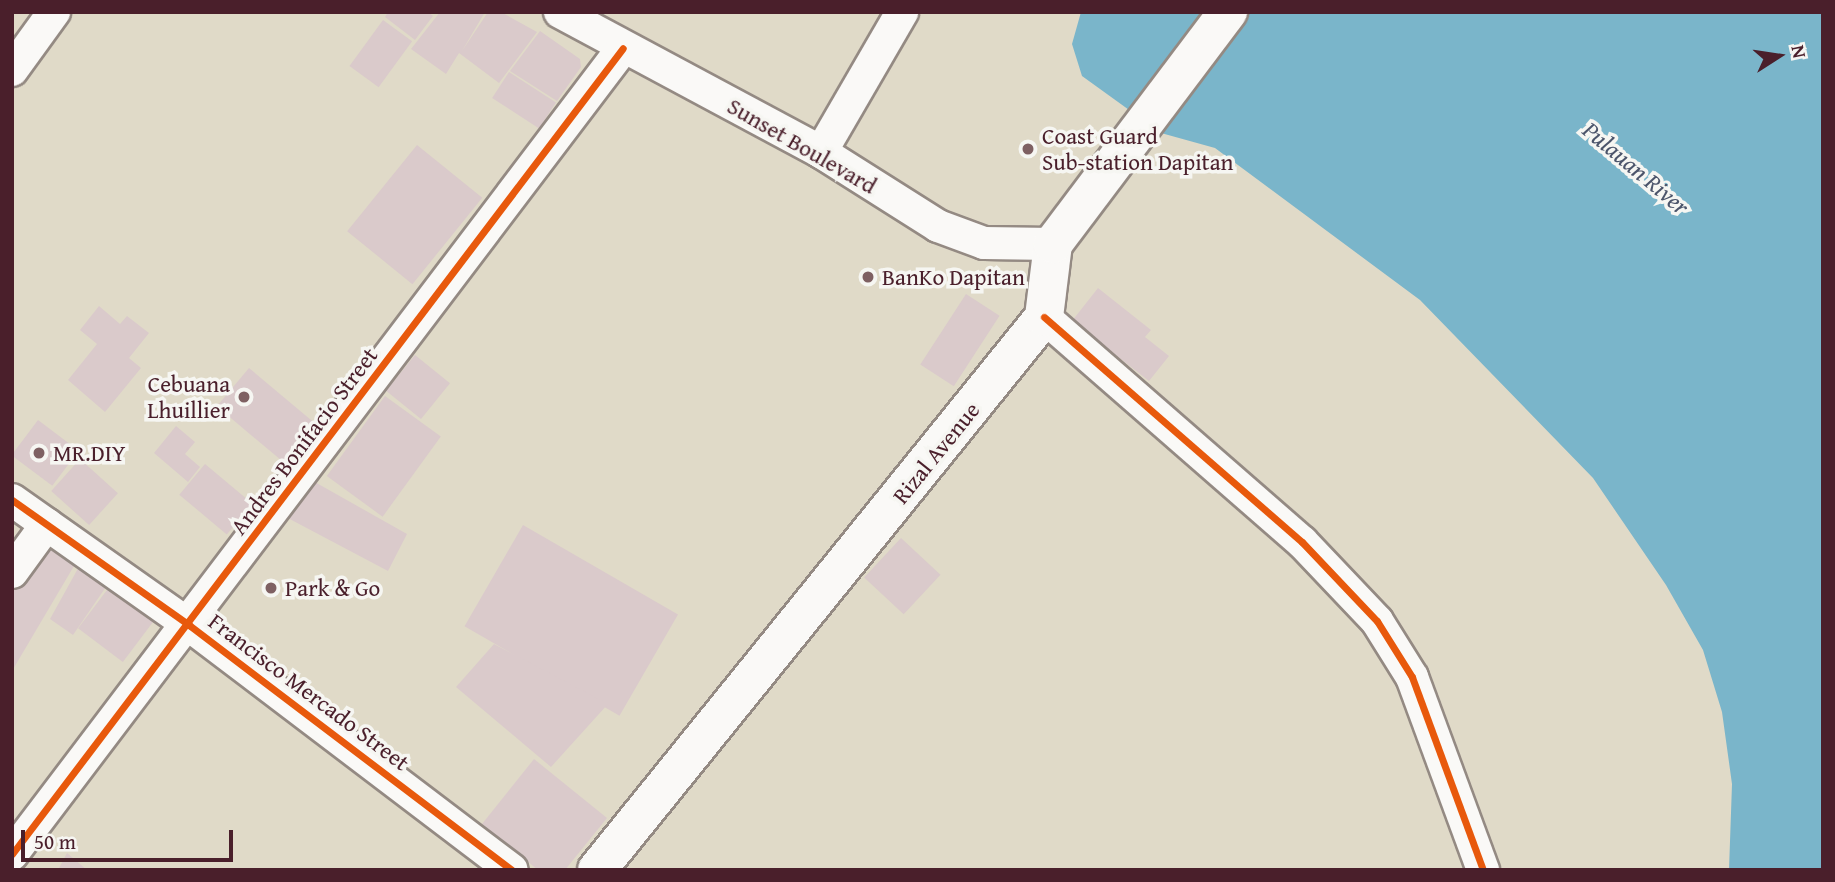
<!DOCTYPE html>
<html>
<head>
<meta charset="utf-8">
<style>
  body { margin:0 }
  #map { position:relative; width:1835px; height:882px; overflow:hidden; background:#e0dac8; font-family:"Gentium Book Plus",serif }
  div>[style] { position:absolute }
  .water>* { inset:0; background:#7ab5ca }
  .building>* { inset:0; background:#dacacb; transform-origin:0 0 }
  .roads { filter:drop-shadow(2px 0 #948a83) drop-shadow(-2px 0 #948a83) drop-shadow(0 2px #948a83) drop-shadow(0 -2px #948a83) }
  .minor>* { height:32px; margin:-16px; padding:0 16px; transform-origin:16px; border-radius:16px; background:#faf9f7 }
  .major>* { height:38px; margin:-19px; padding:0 19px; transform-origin:19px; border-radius:19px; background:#faf9f7 }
  .cycleway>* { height:7px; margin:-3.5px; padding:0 3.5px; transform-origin:3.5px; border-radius:3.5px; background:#e8590c }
  .dots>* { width:19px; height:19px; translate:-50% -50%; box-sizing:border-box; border:4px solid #f6f6f2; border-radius:50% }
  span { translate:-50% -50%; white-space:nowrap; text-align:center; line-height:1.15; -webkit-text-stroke:7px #f6f6f2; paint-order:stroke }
  .poi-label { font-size:23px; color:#4a1f2b }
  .left { translate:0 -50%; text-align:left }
  .right { translate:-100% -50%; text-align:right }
  .street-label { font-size:23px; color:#4a1f2b }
  .water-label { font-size:24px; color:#4c556b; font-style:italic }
  .frame { position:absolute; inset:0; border:14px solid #4a1f2b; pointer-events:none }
  .north { position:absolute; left:1744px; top:21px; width:70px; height:70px; -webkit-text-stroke:5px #f6f6f2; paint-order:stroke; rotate:78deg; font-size:19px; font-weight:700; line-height:28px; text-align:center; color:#4a1f2b }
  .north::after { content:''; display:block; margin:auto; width:24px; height:32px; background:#4a1f2b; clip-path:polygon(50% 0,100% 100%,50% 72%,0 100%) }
  .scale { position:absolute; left:21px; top:830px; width:212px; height:32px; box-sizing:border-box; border:4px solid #4a1f2b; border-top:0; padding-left:9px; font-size:21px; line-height:24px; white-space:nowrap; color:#4a1f2b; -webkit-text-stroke:5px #f6f6f2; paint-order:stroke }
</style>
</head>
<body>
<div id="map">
  <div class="water">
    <i style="clip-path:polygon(1081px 12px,1823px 12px,1823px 870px,1729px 870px,1732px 784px,1722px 712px,1703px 650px,1666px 585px,1593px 478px,1420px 300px,1215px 148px,1161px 133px,1082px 76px,1072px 44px)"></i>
  </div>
  <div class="building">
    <i style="clip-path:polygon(388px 12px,428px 12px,433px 16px,415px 40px,385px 17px)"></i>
    <i style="clip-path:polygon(440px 12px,485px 12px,462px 51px,488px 12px,501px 12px,537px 32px,499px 83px,459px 53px,446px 74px,411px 49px)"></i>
    <i style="left:383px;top:20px;width:36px;height:57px;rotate:36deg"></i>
    <i style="clip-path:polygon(540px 31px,580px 59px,581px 67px,557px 101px,510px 71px)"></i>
    <i style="left:509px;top:72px;width:56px;height:31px;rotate:33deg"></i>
    <i style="left:417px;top:145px;width:84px;height:111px;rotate:39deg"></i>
    <i style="clip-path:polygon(1098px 288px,1151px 330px,1145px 337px,1169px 356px,1149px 381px,1072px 321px)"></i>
    <i style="left:966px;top:294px;width:40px;height:84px;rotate:33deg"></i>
    <i style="clip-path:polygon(99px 306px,120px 324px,127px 316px,149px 333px,129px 358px,141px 368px,105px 412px,68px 380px,97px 344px,80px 330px)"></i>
    <i style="left:415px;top:355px;width:45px;height:46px;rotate:39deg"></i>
    <i style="left:249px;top:368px;width:86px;height:50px;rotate:40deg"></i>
    <i style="left:385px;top:396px;width:69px;height:99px;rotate:36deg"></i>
    <i style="left:38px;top:420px;width:51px;height:44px;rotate:37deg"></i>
    <i style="clip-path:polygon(176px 426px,195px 442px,185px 454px,200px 467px,188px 482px,154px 453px)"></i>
    <i style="left:80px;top:459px;width:51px;height:43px;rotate:42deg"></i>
    <i style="left:205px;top:464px;width:62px;height:40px;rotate:40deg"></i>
    <i style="clip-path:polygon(313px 481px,407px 534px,388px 571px,284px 516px)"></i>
    <i style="left:523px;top:525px;width:179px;height:117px;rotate:30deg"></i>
    <i style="left:901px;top:538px;width:54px;height:54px;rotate:43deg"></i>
    <i style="clip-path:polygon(37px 540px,74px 566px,12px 671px,12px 577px)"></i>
    <i style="clip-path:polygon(81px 563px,108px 584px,73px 635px,50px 619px)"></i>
    <i style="left:110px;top:586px;width:56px;height:53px;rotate:37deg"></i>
    <i style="clip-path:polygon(494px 644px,608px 704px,551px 767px,456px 687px)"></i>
    <i style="clip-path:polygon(534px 759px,607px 818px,565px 870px,538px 870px,482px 824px)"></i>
    <i style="clip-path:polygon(67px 853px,87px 870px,58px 870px)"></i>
  </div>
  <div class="roads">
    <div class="minor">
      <i style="left:560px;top:12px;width:296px;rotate:28.2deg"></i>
      <i style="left:821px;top:152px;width:138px;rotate:32.3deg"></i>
      <i style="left:938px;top:226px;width:49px;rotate:20.3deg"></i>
      <i style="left:984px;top:243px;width:69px;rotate:0.8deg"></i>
      <i style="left:12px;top:70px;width:72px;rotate:-54.1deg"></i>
      <i style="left:821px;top:152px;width:162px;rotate:-59.9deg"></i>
      <i style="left:1044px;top:317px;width:342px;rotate:41.1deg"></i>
      <i style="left:1302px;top:542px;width:109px;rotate:46.5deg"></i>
      <i style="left:1377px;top:621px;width:66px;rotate:58deg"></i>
      <i style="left:1412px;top:677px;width:206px;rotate:69.8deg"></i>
      <i style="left:12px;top:500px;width:217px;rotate:35.2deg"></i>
      <i style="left:189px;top:625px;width:405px;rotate:37.2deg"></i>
      <i style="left:12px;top:572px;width:59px;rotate:-53.9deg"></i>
      <i style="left:12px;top:854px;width:1011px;rotate:-52.84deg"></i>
    </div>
    <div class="major">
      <i style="left:597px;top:870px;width:711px;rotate:-51.05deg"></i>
      <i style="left:1044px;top:317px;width:74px;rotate:-83deg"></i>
      <i style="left:1053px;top:244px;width:291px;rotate:-53deg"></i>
    </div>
  </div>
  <div class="cycleway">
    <i style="left:1044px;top:317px;width:342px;rotate:41.1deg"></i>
    <i style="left:1302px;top:542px;width:109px;rotate:46.5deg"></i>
    <i style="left:1377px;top:621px;width:66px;rotate:58deg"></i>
    <i style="left:1412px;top:677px;width:206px;rotate:69.8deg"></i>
    <i style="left:12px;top:500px;width:217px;rotate:35.2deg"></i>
    <i style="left:189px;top:625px;width:405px;rotate:37.2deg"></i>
    <i style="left:12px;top:854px;width:1011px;rotate:-52.84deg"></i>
  </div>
  <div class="dots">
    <i style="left:1028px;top:149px;background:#7e6062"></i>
    <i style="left:868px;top:277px;background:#7e6062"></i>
    <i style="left:244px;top:397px;background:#7e6062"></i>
    <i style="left:39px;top:453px;background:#7e6062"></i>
    <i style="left:271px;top:588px;background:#7e6062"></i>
  </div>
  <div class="poi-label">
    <span class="left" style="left:1042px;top:149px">Coast Guard<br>Sub-station Dapitan</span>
    <span class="left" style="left:882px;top:277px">BanKo Dapitan</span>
    <span class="right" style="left:230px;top:397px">Cebuana<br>Lhuillier</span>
    <span class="left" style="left:53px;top:453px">MR.DIY</span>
    <span class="left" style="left:285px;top:588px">Park &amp; Go</span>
  </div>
  <div class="street-label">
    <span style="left:802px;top:146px;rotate:30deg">Sunset Boulevard</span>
    <span style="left:304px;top:441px;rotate:-53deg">Andres Bonifacio Street</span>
    <span style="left:936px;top:453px;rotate:-51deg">Rizal Avenue</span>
    <span style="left:309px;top:692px;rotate:37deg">Francisco Mercado Street</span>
  </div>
  <div class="water-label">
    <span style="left:1636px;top:168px;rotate:40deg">Pulauan River</span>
  </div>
  <div class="frame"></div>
  <div class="north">N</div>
  <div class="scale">50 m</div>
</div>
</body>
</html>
